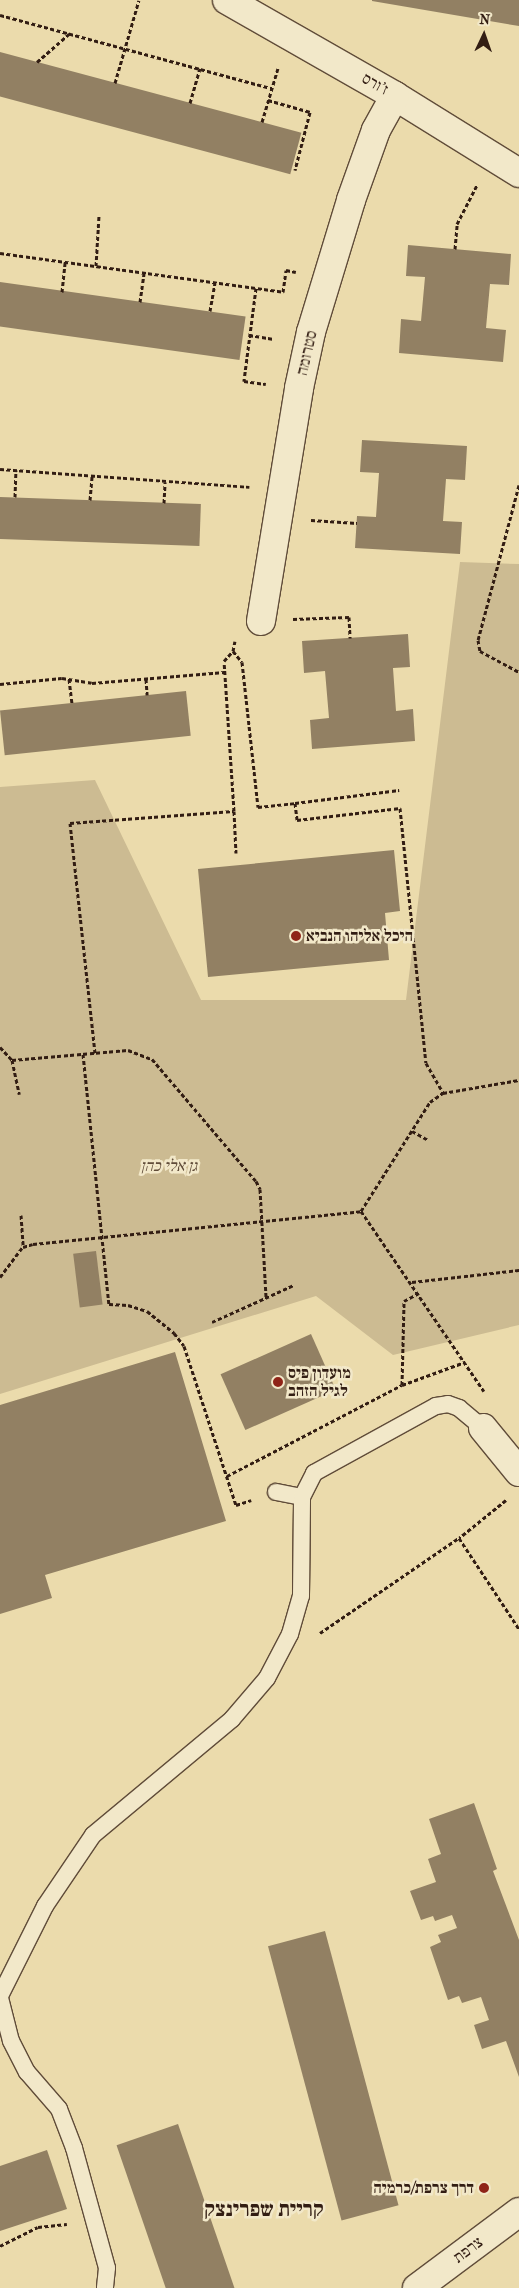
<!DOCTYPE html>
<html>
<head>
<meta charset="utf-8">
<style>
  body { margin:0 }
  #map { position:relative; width:519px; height:2288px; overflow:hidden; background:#ebdbac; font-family:"IM FELL French Canon","Frank Ruhl Libre",serif }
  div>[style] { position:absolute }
  .green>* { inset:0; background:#ccbb92 }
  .building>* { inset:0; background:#928063; transform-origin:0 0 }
  .path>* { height:3px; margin-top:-1.5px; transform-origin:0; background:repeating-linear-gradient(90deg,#321d13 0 4px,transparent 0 6.5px) }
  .roads { filter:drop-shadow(1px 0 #604c39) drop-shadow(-1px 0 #604c39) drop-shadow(0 1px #604c39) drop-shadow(0 -1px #604c39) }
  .service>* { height:16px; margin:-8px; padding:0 8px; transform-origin:8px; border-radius:8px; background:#f2e8c9 }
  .minor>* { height:28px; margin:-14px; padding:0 14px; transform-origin:14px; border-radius:14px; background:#f2e8c9 }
  .tertiary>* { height:28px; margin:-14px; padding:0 14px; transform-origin:14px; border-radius:14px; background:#f2e8c9 }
  .dots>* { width:14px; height:14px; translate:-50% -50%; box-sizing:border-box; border:2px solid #f2e8c9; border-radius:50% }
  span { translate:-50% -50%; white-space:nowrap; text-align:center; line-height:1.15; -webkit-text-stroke:5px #f2e8c9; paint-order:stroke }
  .street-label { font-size:16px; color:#321d13 }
  .poi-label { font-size:16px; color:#321d13; font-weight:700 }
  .left { translate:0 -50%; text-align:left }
  .right { translate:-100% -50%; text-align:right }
  .park-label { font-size:16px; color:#604c39; font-style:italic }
  .district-label { font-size:21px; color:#321d13; font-weight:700 }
  .north { position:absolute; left:459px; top:10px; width:50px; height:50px; -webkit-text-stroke:4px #f2e8c9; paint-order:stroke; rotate:3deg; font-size:14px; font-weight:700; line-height:20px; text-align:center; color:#321d13 }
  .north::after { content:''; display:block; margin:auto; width:18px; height:22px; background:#321d13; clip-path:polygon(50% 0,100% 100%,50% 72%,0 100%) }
</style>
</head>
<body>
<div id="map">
  <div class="green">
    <i style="clip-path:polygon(460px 562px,519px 564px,519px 1325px,393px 1355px,316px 1296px,0 1394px,0 787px,95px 780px,201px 1000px,406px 1000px)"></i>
  </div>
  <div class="building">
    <i style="clip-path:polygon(519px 0,519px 26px,372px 1px,372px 0)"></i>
    <i style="left:0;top:52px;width:312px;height:43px;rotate:15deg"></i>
    <i style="clip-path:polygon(408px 245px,511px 254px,509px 285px,490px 284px,486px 328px,506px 330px,503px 362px,399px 353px,401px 319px,421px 321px,425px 277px,406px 276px)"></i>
    <i style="left:0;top:282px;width:248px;height:44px;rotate:8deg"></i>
    <i style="clip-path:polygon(362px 440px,467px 446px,465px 480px,446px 479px,443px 521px,462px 522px,460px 554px,355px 548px,357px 516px,376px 517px,379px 473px,360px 472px)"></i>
    <i style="left:0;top:497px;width:201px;height:42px;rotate:2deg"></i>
    <i style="clip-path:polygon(408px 634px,410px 667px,393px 668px,396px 711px,413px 709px,415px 741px,312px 749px,310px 720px,329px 718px,325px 671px,304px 673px,302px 641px)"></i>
    <i style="left:186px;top:691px;width:45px;height:187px;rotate:84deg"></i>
    <i style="clip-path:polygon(394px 850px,400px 911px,385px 913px,389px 960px,208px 977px,198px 869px)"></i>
    <i style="left:96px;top:1251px;width:54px;height:23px;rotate:83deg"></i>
    <i style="left:311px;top:1334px;width:61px;height:99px;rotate:66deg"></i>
    <i style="clip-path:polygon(175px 1352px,226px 1521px,45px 1575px,52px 1598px,0 1614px,0 1405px)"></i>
    <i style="clip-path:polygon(474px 1803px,497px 1869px,493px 1871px,519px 1940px,519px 2077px,506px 2041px,482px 2049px,474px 2025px,489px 2020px,481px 1997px,462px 2003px,459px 1996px,448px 2000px,430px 1947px,441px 1942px,438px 1935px,457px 1928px,452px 1915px,435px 1921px,433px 1916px,421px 1920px,410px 1891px,436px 1882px,428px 1859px,441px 1854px,429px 1819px)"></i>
    <i style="left:325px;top:1931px;width:284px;height:59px;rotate:75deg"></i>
    <i style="left:178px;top:2124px;width:174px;height:65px;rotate:71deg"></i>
    <i style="clip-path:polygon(47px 2150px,67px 2209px,0 2231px,0 2166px)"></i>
  </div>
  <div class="path">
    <i style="left:0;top:15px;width:281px;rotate:15.1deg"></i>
    <i style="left:37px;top:62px;width:43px;rotate:-41.2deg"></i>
    <i style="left:115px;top:83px;width:86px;rotate:-73.9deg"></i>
    <i style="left:268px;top:100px;width:44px;rotate:15.9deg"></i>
    <i style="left:310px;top:112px;width:60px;rotate:104.5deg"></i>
    <i style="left:190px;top:103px;width:36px;rotate:-74deg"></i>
    <i style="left:262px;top:122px;width:56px;rotate:-73.5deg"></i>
    <i style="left:455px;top:249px;width:25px;rotate:-85deg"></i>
    <i style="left:457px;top:224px;width:44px;rotate:-62.9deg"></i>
    <i style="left:0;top:253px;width:286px;rotate:7.8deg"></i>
    <i style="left:283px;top:292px;width:22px;rotate:-82deg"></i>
    <i style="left:286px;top:270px;width:10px;rotate:11deg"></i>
    <i style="left:96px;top:266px;width:51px;rotate:-86.6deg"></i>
    <i style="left:256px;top:288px;width:94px;rotate:97.4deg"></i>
    <i style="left:244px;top:381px;width:22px;rotate:8deg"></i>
    <i style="left:62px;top:292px;width:30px;rotate:-84deg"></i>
    <i style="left:140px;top:302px;width:30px;rotate:-82deg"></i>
    <i style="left:210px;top:311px;width:29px;rotate:-80deg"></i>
    <i style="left:249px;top:335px;width:25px;rotate:9deg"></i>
    <i style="left:0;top:469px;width:250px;rotate:4.1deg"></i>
    <i style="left:519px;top:485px;width:160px;rotate:104.8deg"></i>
    <i style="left:478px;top:640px;width:11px;rotate:80deg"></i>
    <i style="left:480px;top:651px;width:44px;rotate:28.3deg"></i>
    <i style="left:15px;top:497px;width:27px;rotate:-88deg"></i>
    <i style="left:90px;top:500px;width:25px;rotate:-85deg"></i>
    <i style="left:164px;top:503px;width:21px;rotate:-87deg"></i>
    <i style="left:311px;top:520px;width:46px;rotate:3.7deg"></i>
    <i style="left:293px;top:619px;width:56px;rotate:-2deg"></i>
    <i style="left:349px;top:617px;width:21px;rotate:87deg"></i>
    <i style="left:233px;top:651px;width:14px;rotate:51deg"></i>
    <i style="left:242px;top:662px;width:146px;rotate:83.7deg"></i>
    <i style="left:258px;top:807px;width:37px;rotate:-6deg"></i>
    <i style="left:295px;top:803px;width:17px;rotate:83deg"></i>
    <i style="left:297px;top:820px;width:104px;rotate:-6.6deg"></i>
    <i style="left:400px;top:808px;width:256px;rotate:84.2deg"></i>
    <i style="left:426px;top:1063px;width:34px;rotate:60deg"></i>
    <i style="left:69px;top:679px;width:24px;rotate:83deg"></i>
    <i style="left:146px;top:679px;width:16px;rotate:86deg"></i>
    <i style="left:0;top:684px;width:62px;rotate:-5.5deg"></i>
    <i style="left:62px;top:678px;width:30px;rotate:9deg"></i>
    <i style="left:92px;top:683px;width:133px;rotate:-4.7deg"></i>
    <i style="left:295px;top:803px;width:105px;rotate:-7.1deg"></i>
    <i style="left:234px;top:811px;width:42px;rotate:87.3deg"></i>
    <i style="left:0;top:1047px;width:18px;rotate:47deg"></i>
    <i style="left:12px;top:1060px;width:116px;rotate:-4.9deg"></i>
    <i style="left:128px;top:1050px;width:26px;rotate:21deg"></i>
    <i style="left:152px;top:1059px;width:160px;rotate:49.6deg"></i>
    <i style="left:256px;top:1181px;width:9px;rotate:63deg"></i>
    <i style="left:260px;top:1189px;width:109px;rotate:86.8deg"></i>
    <i style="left:95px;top:1053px;width:231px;rotate:-96.2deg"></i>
    <i style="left:70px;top:823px;width:164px;rotate:-4.2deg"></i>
    <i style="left:234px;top:811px;width:150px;rotate:-93.8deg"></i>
    <i style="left:224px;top:661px;width:13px;rotate:-48deg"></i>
    <i style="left:233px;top:651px;width:10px;rotate:-79deg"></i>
    <i style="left:83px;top:1054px;width:251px;rotate:84.1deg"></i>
    <i style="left:109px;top:1304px;width:19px;rotate:3deg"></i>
    <i style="left:128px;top:1305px;width:20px;rotate:18deg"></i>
    <i style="left:147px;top:1311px;width:35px;rotate:39deg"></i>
    <i style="left:174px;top:1333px;width:16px;rotate:52deg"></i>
    <i style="left:184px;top:1346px;width:167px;rotate:71.9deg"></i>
    <i style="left:236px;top:1505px;width:16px;rotate:-18deg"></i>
    <i style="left:12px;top:1060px;width:35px;rotate:78deg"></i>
    <i style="left:412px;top:1131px;width:18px;rotate:29deg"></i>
    <i style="left:361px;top:1211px;width:218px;rotate:55.7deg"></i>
    <i style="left:361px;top:1211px;width:129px;rotate:-57.7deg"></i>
    <i style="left:430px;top:1102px;width:16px;rotate:-35deg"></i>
    <i style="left:443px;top:1093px;width:77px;rotate:-9.7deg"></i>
    <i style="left:21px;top:1215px;width:32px;rotate:86deg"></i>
    <i style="left:0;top:1277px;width:38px;rotate:-53deg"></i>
    <i style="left:23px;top:1247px;width:10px;rotate:-17deg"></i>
    <i style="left:33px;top:1244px;width:330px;rotate:-5.7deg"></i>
    <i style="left:412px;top:1282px;width:108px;rotate:-6.4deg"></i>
    <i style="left:212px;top:1322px;width:90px;rotate:-24.3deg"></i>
    <i style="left:402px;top:1385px;width:84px;rotate:-88.6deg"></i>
    <i style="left:404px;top:1301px;width:17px;rotate:-28deg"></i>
    <i style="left:227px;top:1476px;width:197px;rotate:-27.5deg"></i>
    <i style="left:402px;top:1385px;width:67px;rotate:-20.1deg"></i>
    <i style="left:506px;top:1500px;width:60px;rotate:141deg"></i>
    <i style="left:459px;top:1538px;width:109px;rotate:56.6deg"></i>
    <i style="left:320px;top:1633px;width:168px;rotate:-34.4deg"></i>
    <i style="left:0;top:2246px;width:42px;rotate:-26.6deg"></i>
    <i style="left:38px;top:2227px;width:29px;rotate:-6deg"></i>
  </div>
  <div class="roads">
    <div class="service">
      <i style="left:276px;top:1492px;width:26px;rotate:11deg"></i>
      <i style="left:0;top:1996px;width:101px;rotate:-63.4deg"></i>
      <i style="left:45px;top:1906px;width:86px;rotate:-55.9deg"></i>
      <i style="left:93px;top:1835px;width:181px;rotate:-39.8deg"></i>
      <i style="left:232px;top:1719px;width:54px;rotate:-49.5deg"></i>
      <i style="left:267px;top:1678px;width:50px;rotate:-62.4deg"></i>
      <i style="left:290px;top:1634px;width:40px;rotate:-74deg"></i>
      <i style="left:301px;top:1596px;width:99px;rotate:-89.4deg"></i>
      <i style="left:302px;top:1497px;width:27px;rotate:-63deg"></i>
      <i style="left:314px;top:1473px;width:139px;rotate:-28.8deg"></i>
      <i style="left:436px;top:1406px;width:12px;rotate:-9deg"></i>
      <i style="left:448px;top:1404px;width:12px;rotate:20deg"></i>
      <i style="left:459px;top:1408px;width:31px;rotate:40deg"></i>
      <i style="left:0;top:1998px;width:44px;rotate:75.7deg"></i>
      <i style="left:11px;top:2041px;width:35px;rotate:63deg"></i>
      <i style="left:27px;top:2072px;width:49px;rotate:49.1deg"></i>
      <i style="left:59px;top:2109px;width:42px;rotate:69deg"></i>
      <i style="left:74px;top:2148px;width:124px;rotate:74.6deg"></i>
      <i style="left:107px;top:2268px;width:20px;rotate:96deg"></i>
    </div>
    <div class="minor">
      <i style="left:227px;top:0;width:193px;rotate:29.7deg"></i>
      <i style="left:395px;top:96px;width:146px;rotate:31.8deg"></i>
      <i style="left:261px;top:621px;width:236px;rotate:-80.7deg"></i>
      <i style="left:299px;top:388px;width:57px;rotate:-77.9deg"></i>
      <i style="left:311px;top:332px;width:138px;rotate:-73.1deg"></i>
      <i style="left:351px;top:200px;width:74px;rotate:-70.3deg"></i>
      <i style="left:376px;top:130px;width:39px;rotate:-61deg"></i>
      <i style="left:483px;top:1428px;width:57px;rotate:50.7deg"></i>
    </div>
    <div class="tertiary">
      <i style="left:417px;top:2288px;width:127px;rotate:-36.7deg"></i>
    </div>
  </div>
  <div class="dots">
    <i style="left:296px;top:936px;background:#8f2418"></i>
    <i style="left:278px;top:1382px;background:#8f2418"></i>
    <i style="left:484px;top:2188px;background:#8f2418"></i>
  </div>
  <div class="street-label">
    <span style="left:375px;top:84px;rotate:30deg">ז'ורס</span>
    <span style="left:307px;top:353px;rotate:-77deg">סטרומה</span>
    <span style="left:468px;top:2250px;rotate:-37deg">צרפת</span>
  </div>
  <div class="poi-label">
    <span class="left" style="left:306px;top:936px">היכל אליהו הנביא</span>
    <span class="left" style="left:288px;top:1382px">מועדון פיס<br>לגיל הזהב</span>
    <span class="right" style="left:474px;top:2188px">דרך צרפת/כרמיה</span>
  </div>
  <div class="park-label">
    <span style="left:169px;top:1166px">גן אלי כהן</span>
  </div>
  <div class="district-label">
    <span style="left:264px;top:2209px">קריית שפרינצק</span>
  </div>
  <div class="north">N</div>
</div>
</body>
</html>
